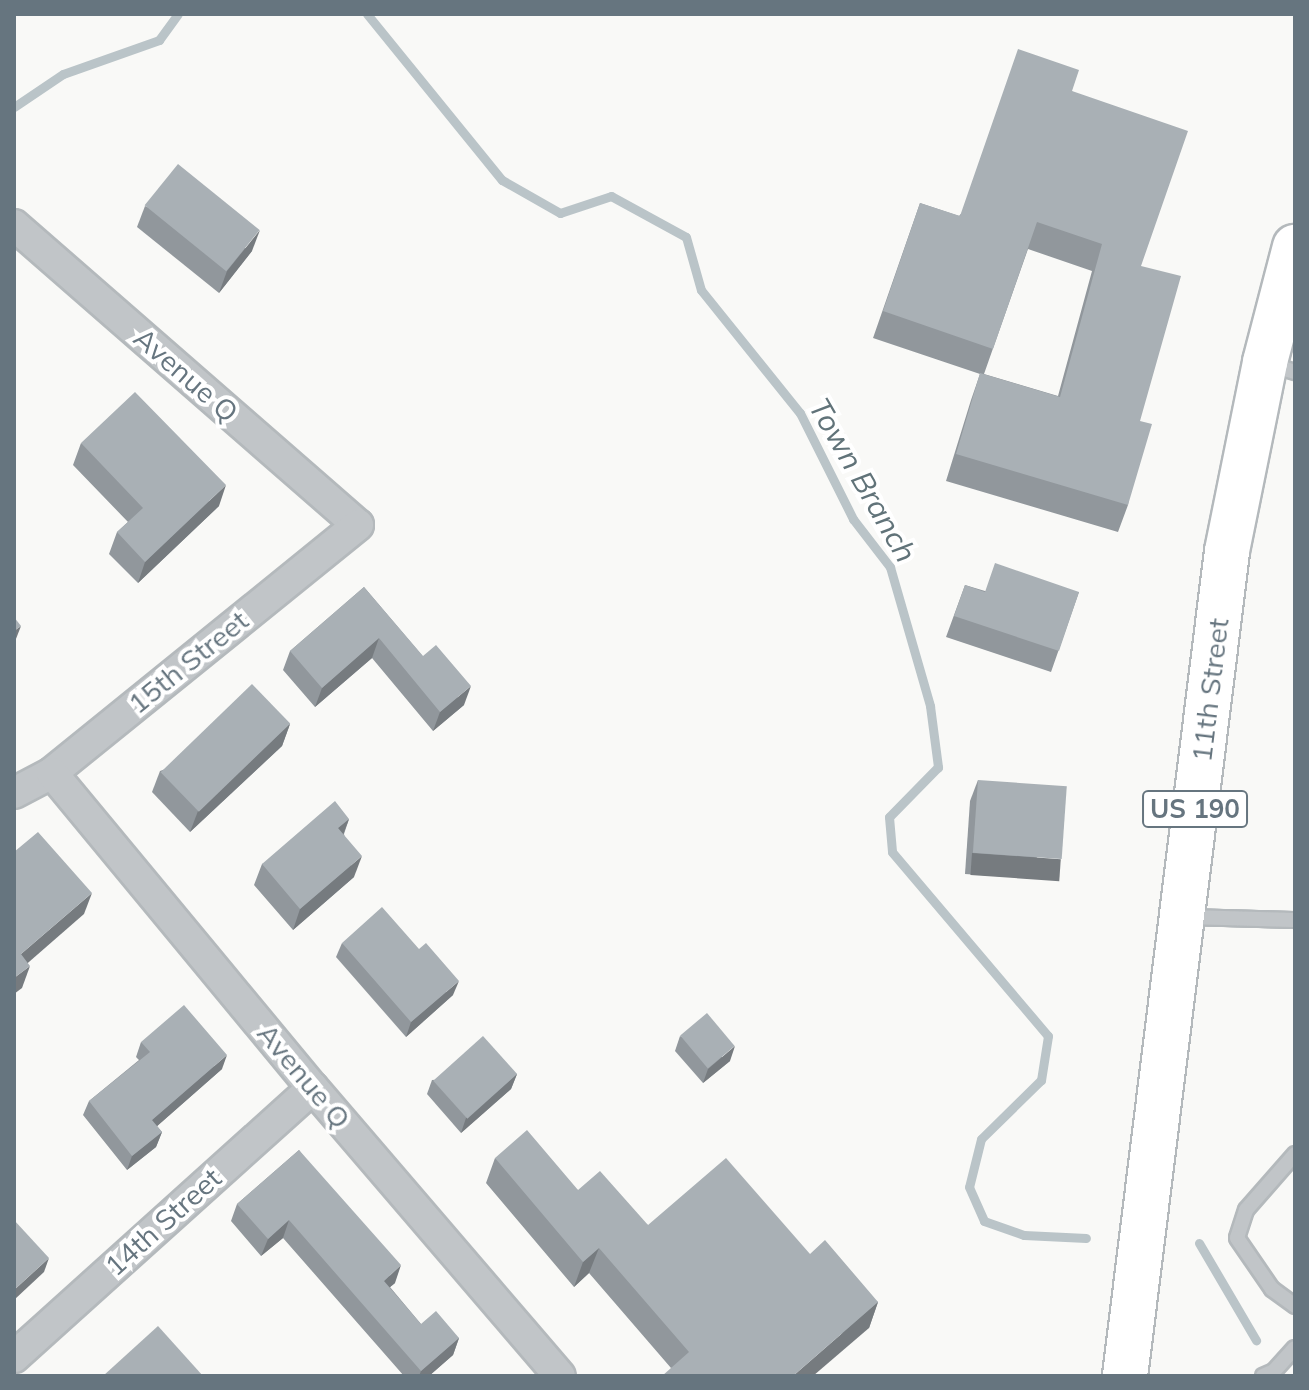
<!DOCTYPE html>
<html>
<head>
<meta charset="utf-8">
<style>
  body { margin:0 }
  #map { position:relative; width:1309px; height:1390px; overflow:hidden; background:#f9f9f7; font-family:Mulish,sans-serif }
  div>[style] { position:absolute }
  .stream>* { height:9px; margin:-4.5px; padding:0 4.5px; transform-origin:4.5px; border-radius:4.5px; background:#bac4c8 }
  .roads { filter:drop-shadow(2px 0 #b4b9bc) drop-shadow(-2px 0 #b4b9bc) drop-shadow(0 2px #b4b9bc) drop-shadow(0 -2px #b4b9bc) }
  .service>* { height:14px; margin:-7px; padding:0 7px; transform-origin:7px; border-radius:7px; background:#c1c5c8 }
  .minor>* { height:30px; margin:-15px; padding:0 15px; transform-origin:15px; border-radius:15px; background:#c1c5c8 }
  .primary>* { height:44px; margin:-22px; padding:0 22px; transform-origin:22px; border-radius:22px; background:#fff }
  .wall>* { inset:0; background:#91979c }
  .shaded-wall>* { inset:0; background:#767b7f; transform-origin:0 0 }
  .building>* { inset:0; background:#a9b0b5; transform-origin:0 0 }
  span { translate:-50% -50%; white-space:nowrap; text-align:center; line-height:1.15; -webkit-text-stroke:8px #fff; paint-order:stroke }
  .shield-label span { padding:2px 6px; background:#fff; border:2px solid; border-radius:6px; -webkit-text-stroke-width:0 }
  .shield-label { font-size:26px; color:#66757f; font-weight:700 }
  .street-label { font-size:28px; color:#66757f }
  .water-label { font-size:30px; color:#617379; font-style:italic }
  .frame { position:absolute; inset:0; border:16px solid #66757f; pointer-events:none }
</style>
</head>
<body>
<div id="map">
  <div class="stream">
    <i style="left:367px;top:14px;width:214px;rotate:50.9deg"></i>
    <i style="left:502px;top:180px;width:67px;rotate:29.6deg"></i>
    <i style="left:560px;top:213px;width:54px;rotate:-18.4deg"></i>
    <i style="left:611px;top:196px;width:85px;rotate:28.7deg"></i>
    <i style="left:686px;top:237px;width:55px;rotate:74.2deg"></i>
    <i style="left:701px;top:290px;width:158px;rotate:51.2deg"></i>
    <i style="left:800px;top:413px;width:119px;rotate:63.4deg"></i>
    <i style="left:853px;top:519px;width:61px;rotate:52.4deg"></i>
    <i style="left:890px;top:567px;width:145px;rotate:73.9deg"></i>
    <i style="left:930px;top:706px;width:62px;rotate:82.5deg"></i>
    <i style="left:938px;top:767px;width:70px;rotate:134.4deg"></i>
    <i style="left:889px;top:817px;width:35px;rotate:85deg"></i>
    <i style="left:892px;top:852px;width:241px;rotate:49.7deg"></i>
    <i style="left:1048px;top:1036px;width:45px;rotate:99deg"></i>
    <i style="left:1041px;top:1080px;width:84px;rotate:135.5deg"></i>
    <i style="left:981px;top:1139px;width:49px;rotate:104deg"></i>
    <i style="left:969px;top:1187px;width:37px;rotate:66deg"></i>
    <i style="left:984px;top:1221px;width:42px;rotate:19.3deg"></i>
    <i style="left:1024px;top:1235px;width:62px;rotate:2.8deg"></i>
    <i style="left:14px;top:107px;width:59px;rotate:-34deg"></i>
    <i style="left:63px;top:74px;width:102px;rotate:-19.5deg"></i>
    <i style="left:159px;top:40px;width:32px;rotate:-54deg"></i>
    <i style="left:1199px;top:1243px;width:113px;rotate:59.6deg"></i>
  </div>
  <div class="roads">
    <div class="service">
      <i style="left:1269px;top:364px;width:27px;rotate:17deg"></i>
      <i style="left:1187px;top:917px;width:108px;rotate:1.6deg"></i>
      <i style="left:1295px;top:1154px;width:74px;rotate:131.2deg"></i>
      <i style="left:1246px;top:1210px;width:29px;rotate:108deg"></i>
      <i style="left:1237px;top:1238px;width:62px;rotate:55.5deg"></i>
      <i style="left:1272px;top:1289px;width:29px;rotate:36deg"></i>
      <i style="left:1263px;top:1376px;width:12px;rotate:-24deg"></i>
      <i style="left:1274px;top:1371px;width:31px;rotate:-48deg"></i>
    </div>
    <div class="minor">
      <i style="left:14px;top:225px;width:456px;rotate:41.1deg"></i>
      <i style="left:358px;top:525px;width:394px;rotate:141deg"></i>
      <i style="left:52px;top:773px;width:43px;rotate:152.2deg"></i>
      <i style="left:52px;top:773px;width:409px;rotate:50.4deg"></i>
      <i style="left:313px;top:1088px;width:379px;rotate:49.4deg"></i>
      <i style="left:14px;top:1357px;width:402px;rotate:-42deg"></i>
    </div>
    <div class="primary">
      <i style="left:1125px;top:1376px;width:831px;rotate:-82.95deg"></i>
      <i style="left:1227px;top:551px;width:193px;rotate:-78.6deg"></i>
      <i style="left:1265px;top:362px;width:119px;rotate:-75.4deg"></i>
    </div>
  </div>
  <div class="wall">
    <i style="clip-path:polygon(evenodd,1072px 91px,1141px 266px,1140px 421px,1128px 505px,1118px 532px,946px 481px,971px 400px,980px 374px,873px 338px,920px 203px,959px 216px,1072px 91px,1028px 249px,1092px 271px,1058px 396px,984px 374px,1028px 249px)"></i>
    <i style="clip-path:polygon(145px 206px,252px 251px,219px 293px,137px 227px)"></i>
    <i style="clip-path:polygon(81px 443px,219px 506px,138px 583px,109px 554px,117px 532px,128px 522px,73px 465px)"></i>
    <i style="clip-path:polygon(965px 585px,985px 591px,1079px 592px,1051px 672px,946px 637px)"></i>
    <i style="clip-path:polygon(364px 587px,464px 705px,433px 731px,372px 658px,315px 707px,283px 670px,290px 651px)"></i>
    <i style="clip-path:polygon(290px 724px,282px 746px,190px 832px,152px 792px,160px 771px)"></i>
    <i style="clip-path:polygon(978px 780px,1054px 880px,965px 874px,970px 801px)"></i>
    <i style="clip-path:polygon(349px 819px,344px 834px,354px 877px,293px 930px,254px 885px,262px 864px)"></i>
    <i style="clip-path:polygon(342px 943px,453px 995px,406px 1037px,336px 957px)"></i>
    <i style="clip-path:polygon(680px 1036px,730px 1061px,703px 1083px,675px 1051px)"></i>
    <i style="clip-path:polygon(141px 1042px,222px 1069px,157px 1126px,162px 1132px,156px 1147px,127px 1170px,83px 1115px,89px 1101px,139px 1060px,136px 1057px)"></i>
    <i style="clip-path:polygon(517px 1074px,511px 1089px,461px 1133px,427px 1094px,432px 1080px)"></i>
    <i style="clip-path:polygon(299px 1150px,395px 1283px,390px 1287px,421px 1324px,459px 1338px,453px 1355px,429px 1376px,404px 1376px,283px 1238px,261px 1256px,231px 1221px,237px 1204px)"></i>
    <i style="clip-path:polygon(495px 1158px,578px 1190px,648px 1225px,810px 1254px,878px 1302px,869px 1328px,671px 1368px,589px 1273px,574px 1287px,486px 1183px)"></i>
  </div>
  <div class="shaded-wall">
    <i style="clip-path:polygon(260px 230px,252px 251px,219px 293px,227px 271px)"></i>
    <i style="clip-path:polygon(226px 485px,219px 506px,138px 583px,145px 562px)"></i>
    <i style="clip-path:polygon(21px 626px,14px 644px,14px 631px)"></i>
    <i style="clip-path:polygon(379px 638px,372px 658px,315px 707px,322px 688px)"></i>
    <i style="clip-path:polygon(471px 686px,464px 705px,433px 731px,440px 712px)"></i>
    <i style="clip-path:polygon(290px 724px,282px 746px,190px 832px,198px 811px)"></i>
    <i style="clip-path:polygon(349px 819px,341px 840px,338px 828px)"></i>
    <i style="left:972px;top:853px;width:89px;height:22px;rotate:4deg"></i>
    <i style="clip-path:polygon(362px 856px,354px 877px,293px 930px,300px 909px)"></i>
    <i style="clip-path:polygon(92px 893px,84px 914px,14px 975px,21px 954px)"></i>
    <i style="clip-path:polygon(30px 966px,22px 988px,14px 994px,14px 978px)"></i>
    <i style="clip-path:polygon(459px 981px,453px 995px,406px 1037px,411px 1022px)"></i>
    <i style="clip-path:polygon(735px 1046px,730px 1061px,703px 1083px,708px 1069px)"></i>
    <i style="clip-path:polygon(227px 1055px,222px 1069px,147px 1135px,152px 1120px)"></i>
    <i style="clip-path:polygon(517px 1074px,511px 1089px,461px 1133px,466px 1118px)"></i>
    <i style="clip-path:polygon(162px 1132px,156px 1147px,127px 1170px,132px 1156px)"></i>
    <i style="clip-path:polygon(289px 1220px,283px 1238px,261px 1256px,268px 1239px)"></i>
    <i style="clip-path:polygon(599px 1248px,589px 1273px,574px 1287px,583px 1262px)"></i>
    <i style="clip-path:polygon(49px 1258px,44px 1272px,14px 1300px,14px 1290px)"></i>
    <i style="clip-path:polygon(401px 1265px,395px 1283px,377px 1298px,384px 1281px)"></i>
    <i style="clip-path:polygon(878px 1302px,869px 1328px,813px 1376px,793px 1376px)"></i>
    <i style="clip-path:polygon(459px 1338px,453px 1355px,429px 1376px,419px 1376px,421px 1371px)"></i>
  </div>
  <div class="building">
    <i style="clip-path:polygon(1018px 49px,1079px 70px,1072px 91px,1188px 131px,1141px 266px,1181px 276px,1140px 421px,1152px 424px,1128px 505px,956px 454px,980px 373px,1060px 397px,1102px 244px,1037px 222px,993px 349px,883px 311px,920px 203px,960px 216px)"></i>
    <i style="left:178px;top:164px;width:105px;height:53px;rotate:39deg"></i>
    <i style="clip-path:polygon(135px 392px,226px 485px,145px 562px,117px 532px,143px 508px,81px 443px)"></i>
    <i style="clip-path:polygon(995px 563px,1079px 592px,1059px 651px,954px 616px,965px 585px,985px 592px)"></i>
    <i style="clip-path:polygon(364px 587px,423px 656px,436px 645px,471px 686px,440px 712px,379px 638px,322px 688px,290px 651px)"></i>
    <i style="clip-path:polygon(14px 617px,21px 626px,14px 631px)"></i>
    <i style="left:252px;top:684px;width:55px;height:127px;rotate:46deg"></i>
    <i style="left:978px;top:780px;width:89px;height:73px;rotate:4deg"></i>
    <i style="clip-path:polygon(335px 801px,349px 819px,338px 828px,362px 856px,300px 909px,262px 864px)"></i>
    <i style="clip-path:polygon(38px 832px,92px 893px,21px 954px,30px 966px,14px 978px,14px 852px)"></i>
    <i style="clip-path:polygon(382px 907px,419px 949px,426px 943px,459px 981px,411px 1022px,342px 943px)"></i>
    <i style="clip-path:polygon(184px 1005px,227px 1055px,152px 1120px,162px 1132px,132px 1156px,89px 1101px,150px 1052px,141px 1042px)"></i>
    <i style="left:707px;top:1013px;width:43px;height:35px;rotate:50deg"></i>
    <i style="left:483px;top:1036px;width:51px;height:67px;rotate:48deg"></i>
    <i style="clip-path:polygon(527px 1130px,578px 1190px,600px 1171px,648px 1225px,726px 1158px,810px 1254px,825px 1240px,878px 1302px,793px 1376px,662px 1376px,689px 1352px,599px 1248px,583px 1262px,495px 1158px)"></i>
    <i style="clip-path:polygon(299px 1150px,401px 1265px,384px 1281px,421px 1324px,436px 1311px,459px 1338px,421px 1371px,289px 1220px,268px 1239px,237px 1204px)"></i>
    <i style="clip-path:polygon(14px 1220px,49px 1258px,14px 1290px)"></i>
    <i style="clip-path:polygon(158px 1326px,203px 1376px,103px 1376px)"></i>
  </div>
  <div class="shield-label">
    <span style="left:1195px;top:809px">US 190</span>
  </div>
  <div class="street-label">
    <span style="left:186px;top:375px;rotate:41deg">Avenue Q</span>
    <span style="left:188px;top:662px;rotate:-39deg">15th Street</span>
    <span style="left:1210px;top:690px;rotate:-83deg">11th Street</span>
    <span style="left:304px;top:1076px;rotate:50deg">Avenue Q</span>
    <span style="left:163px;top:1222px;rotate:-42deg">14th Street</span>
  </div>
  <div class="water-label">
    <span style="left:863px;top:480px;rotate:60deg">Town Branch</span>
  </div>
  <div class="frame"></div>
</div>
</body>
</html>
